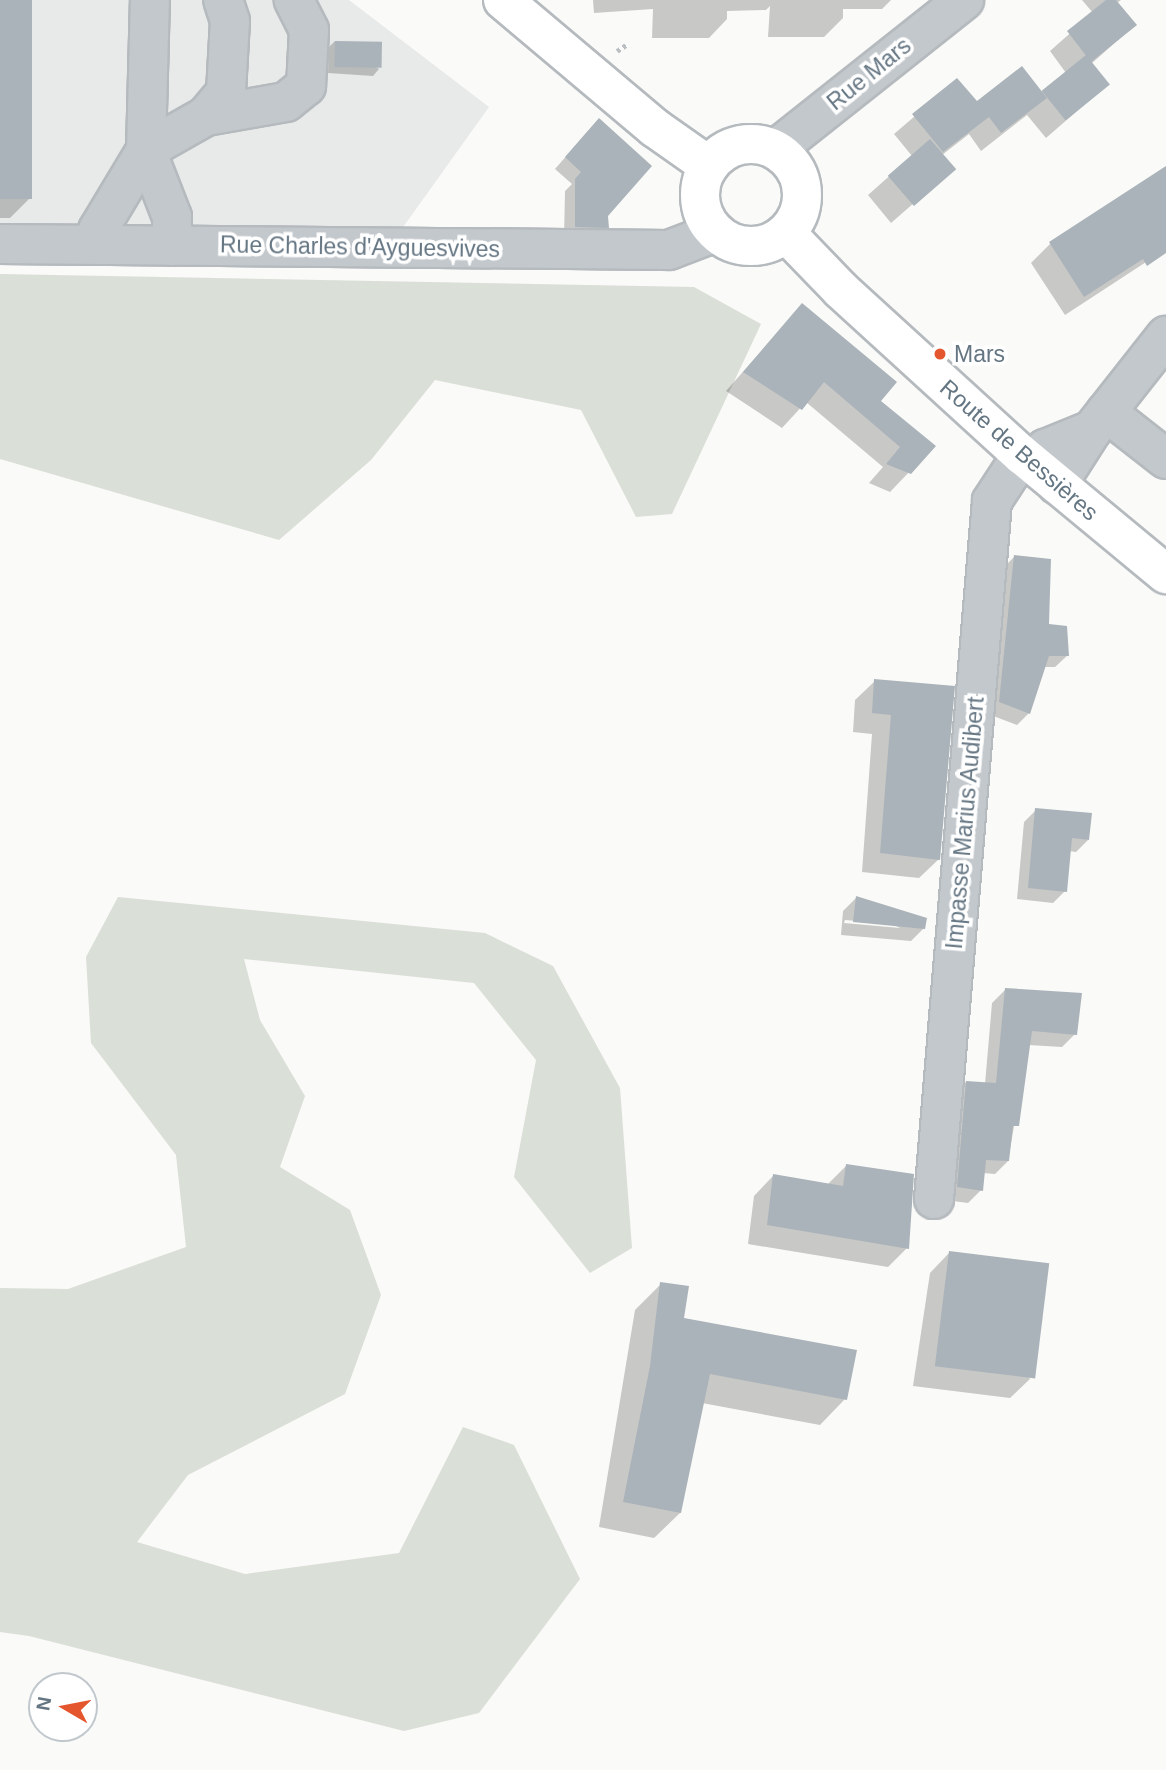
<!DOCTYPE html>
<html>
<head>
<meta charset="utf-8">
<style>
  body { margin:0 }
  #map { position:relative; width:1166px; height:1770px; overflow:hidden; background:#fafaf8; font-family:Helvetica,sans-serif }
  div>[style] { position:absolute }
  .built>* { inset:0; background:#e8e9e9 }
  .green>* { inset:0; background:#dadfd7 }
  .shadow>* { inset:0; background:#0003 }
  .building>* { inset:0; background:#aab3b9; transform-origin:0 0 }
  .path>* { height:4.5px; margin-top:-2.25px; transform-origin:0; background:repeating-linear-gradient(90deg,#bbbfc2 0 3.5px,transparent 0 7px) }
  .roads { filter:drop-shadow(2px 0 #b5babe) drop-shadow(-2px 0 #b5babe) drop-shadow(0 2px #b5babe) drop-shadow(0 -2px #b5babe) }
  .minor>* { height:38px; margin:-19px; padding:0 19px; transform-origin:19px; border-radius:19px; background:#c3c8cc }
  .major>* { height:38px; margin:-19px; padding:0 19px; transform-origin:19px; border-radius:19px; background:#fff }
  .major>.ring { margin:-19px; padding:0; box-sizing:content-box; background:none; border:38px solid #fff; border-radius:50% }
  .dots>* { width:19px; height:19px; translate:-50% -50%; box-sizing:border-box; border:4px solid #fff; border-radius:50% }
  span { translate:-50% -50%; white-space:nowrap; text-align:center; line-height:1.15; -webkit-text-stroke:7px #fff; paint-order:stroke }
  .street-label { font-size:23px; color:#657683 }
  .poi-label { font-size:23px; color:#657683 }
  .left { translate:0 -50%; text-align:left }
  .north { position:absolute; left:28px; top:1672px; width:70px; height:70px; box-sizing:border-box; background:#fff; border:2px solid #c1c8cd; border-radius:50%; rotate:280deg; font-size:19px; font-weight:700; line-height:28px; text-align:center; color:#657683 }
  .north::after { content:''; display:block; margin:auto; width:24px; height:32px; background:#e4572e; clip-path:polygon(50% 0,100% 100%,50% 72%,0 100%) }
</style>
</head>
<body>
<div id="map">
  <div class="built">
    <i style="clip-path:polygon(0 0,349px 0,489px 107px,401px 230px,0 223px)"></i>
  </div>
  <div class="green">
    <i style="clip-path:polygon(0 274px,694px 287px,761px 324px,672px 514px,636px 517px,581px 410px,435px 380px,371px 460px,279px 540px,0 459px)"></i>
    <i style="clip-path:polygon(118px 897px,485px 933px,553px 966px,620px 1088px,632px 1248px,590px 1273px,514px 1177px,536px 1060px,474px 983px,244px 959px,260px 1020px,305px 1096px,280px 1167px,350px 1210px,381px 1295px,345px 1394px,188px 1475px,137px 1542px,245px 1574px,399px 1553px,463px 1427px,514px 1445px,580px 1579px,479px 1713px,404px 1731px,29px 1636px,0 1632px,0 1288px,68px 1289px,186px 1247px,176px 1155px,91px 1043px,86px 957px)"></i>
  </div>
  <div class="shadow">
    <i style="clip-path:polygon(0 0,30px 0,29px 199px,10px 218px,0 218px)"></i>
    <i style="clip-path:polygon(593px 0,891px 0,882px 9px,843px 9px,843px 18px,824px 37px,768px 37px,770px 6px,766px 10px,727px 11px,727px 19px,709px 38px,652px 38px,653px 9px,594px 13px)"></i>
    <i style="clip-path:polygon(1082px 0,1121px 0,1117px 3px,1135px 25px,1091px 64px,1108px 84px,1046px 138px,1027px 115px,981px 151px,969px 134px,942px 155px,953px 169px,891px 223px,868px 195px,912px 156px,894px 134px,957px 80px,977px 104px,1041px 93px,1066px 73px,1050px 51px,1093px 13px)"></i>
    <i style="clip-path:polygon(335px 41px,379px 69px,373px 76px,328px 73px,329px 47px)"></i>
    <i style="clip-path:polygon(588px 131px,607px 227px,596px 238px,564px 238px,565px 191px,572px 184px,555px 169px)"></i>
    <i style="clip-path:polygon(1166px 168px,1166px 249px,1065px 315px,1031px 263px,1050px 244px)"></i>
    <i style="clip-path:polygon(802px 305px,879px 401px,934px 446px,890px 492px,869px 483px,883px 467px,806px 402px,782px 428px,726px 391px)"></i>
    <i style="clip-path:polygon(1015px 556px,1047px 626px,1068px 655px,1055px 667px,1044px 667px,1029px 713px,1017px 725px,988px 714px,1002px 569px)"></i>
    <i style="clip-path:polygon(875px 681px,953px 687px,939px 859px,919px 878px,862px 872px,872px 734px,853px 732px,855px 700px)"></i>
    <i style="clip-path:polygon(1036px 810px,1088px 840px,1076px 852px,1069px 851px,1065px 891px,1053px 903px,1017px 899px,1024px 822px)"></i>
    <i style="clip-path:polygon(evenodd,856px 898px,924px 928px,911px 941px,841px 935px,843px 911px,856px 898px,845px 920px,892px 924px,900px 928px,844px 923px,845px 920px)"></i>
    <i style="clip-path:polygon(1005px 990px,1075px 1034px,1062px 1047px,1028px 1045px,1008px 1161px,995px 1174px,983px 1173px,981px 1190px,968px 1203px,945px 1200px,953px 1096px,966px 1082px,985px 1084px,992px 1003px)"></i>
    <i style="clip-path:polygon(846px 1166px,907px 1248px,888px 1267px,748px 1244px,754px 1196px,773px 1176px,827px 1185px)"></i>
    <i style="clip-path:polygon(949px 1253px,1030px 1379px,1010px 1398px,913px 1386px,930px 1273px)"></i>
    <i style="clip-path:polygon(661px 1284px,682px 1319px,845px 1399px,820px 1425px,702px 1403px,680px 1513px,654px 1538px,599px 1527px,635px 1310px)"></i>
  </div>
  <div class="building">
    <i style="left:0;top:0;width:32px;height:199px"></i>
    <i style="clip-path:polygon(1106px 0,1116px 0,1137px 25px,1091px 62px,1067px 31px)"></i>
    <i style="left:335px;top:41px;width:47px;height:26px;rotate:1deg"></i>
    <i style="left:1086px;top:55px;width:38px;height:57px;rotate:51deg"></i>
    <i style="clip-path:polygon(1022px 66px,1047px 98px,1001px 133px,989px 117px,943px 152px,912px 114px,957px 78px,977px 101px)"></i>
    <i style="clip-path:polygon(599px 118px,652px 166px,608px 216px,609px 228px,575px 227px,575px 179px,581px 172px,565px 157px)"></i>
    <i style="left:930px;top:139px;width:40px;height:56px;rotate:49deg"></i>
    <i style="clip-path:polygon(1166px 166px,1166px 253px,1147px 266px,1143px 259px,1084px 297px,1049px 242px)"></i>
    <i style="clip-path:polygon(802px 303px,897px 382px,881px 401px,936px 446px,911px 474px,886px 464px,900px 447px,824px 382px,802px 410px,743px 372px)"></i>
    <i style="clip-path:polygon(1014px 555px,1051px 559px,1049px 624px,1067px 626px,1069px 656px,1049px 656px,1030px 714px,999px 702px)"></i>
    <i style="clip-path:polygon(874px 679px,955px 686px,940px 860px,880px 853px,891px 715px,872px 713px)"></i>
    <i style="clip-path:polygon(1035px 808px,1092px 813px,1089px 840px,1072px 838px,1067px 892px,1028px 888px)"></i>
    <i style="clip-path:polygon(856px 896px,927px 918px,925px 929px,853px 922px)"></i>
    <i style="clip-path:polygon(1005px 988px,1082px 993px,1077px 1035px,1032px 1031px,1019px 1126px,1013px 1126px,1009px 1161px,986px 1160px,983px 1191px,957px 1187px,966px 1081px,996px 1083px)"></i>
    <i style="clip-path:polygon(846px 1164px,914px 1174px,909px 1249px,767px 1225px,773px 1174px,843px 1186px)"></i>
    <i style="left:949px;top:1251px;width:101px;height:116px;rotate:7deg"></i>
    <i style="clip-path:polygon(660px 1282px,689px 1286px,684px 1318px,857px 1350px,847px 1400px,710px 1374px,681px 1513px,623px 1502px,650px 1366px)"></i>
  </div>
  <div class="path">
    <i style="left:617px;top:51px;width:11px;rotate:-34deg"></i>
  </div>
  <div class="roads">
    <div class="minor">
      <i style="left:206px;top:116px;width:81px;rotate:-9.9deg"></i>
      <i style="left:286px;top:102px;width:26px;rotate:-39deg"></i>
      <i style="left:306px;top:86px;width:56px;rotate:-86.9deg"></i>
      <i style="left:309px;top:30px;width:34px;rotate:-117deg"></i>
      <i style="left:776px;top:149px;width:240px;rotate:-38.4deg"></i>
      <i style="left:146px;top:150px;width:69px;rotate:-29.5deg"></i>
      <i style="left:206px;top:116px;width:31px;rotate:-50deg"></i>
      <i style="left:226px;top:92px;width:71px;rotate:-86.8deg"></i>
      <i style="left:230px;top:21px;width:22px;rotate:-108deg"></i>
      <i style="left:146px;top:150px;width:150px;rotate:-88.5deg"></i>
      <i style="left:0;top:244px;width:669px;rotate:0.51deg"></i>
      <i style="left:669px;top:250px;width:50px;rotate:-21deg"></i>
      <i style="left:98px;top:245px;width:15px;rotate:-90deg"></i>
      <i style="left:98px;top:230px;width:93px;rotate:-59deg"></i>
      <i style="left:146px;top:150px;width:72px;rotate:68.8deg"></i>
      <i style="left:172px;top:217px;width:29px;rotate:90deg"></i>
      <i style="left:1106px;top:412px;width:76px;rotate:38.1deg"></i>
      <i style="left:1092px;top:430px;width:120px;rotate:-51.8deg"></i>
      <i style="left:1031px;top:463px;width:20px;rotate:-45deg"></i>
      <i style="left:1045px;top:449px;width:51px;rotate:-22deg"></i>
      <i style="left:1092px;top:430px;width:65px;rotate:122.5deg"></i>
      <i style="left:934px;top:1199px;width:700px;rotate:-85.25deg"></i>
      <i style="left:992px;top:501px;width:55px;rotate:-56.9deg"></i>
    </div>
    <div class="major">
      <i style="left:503px;top:0;width:199px;rotate:40.1deg"></i>
      <i style="left:655px;top:128px;width:66px;rotate:35.1deg"></i>
      <i class="ring" style="left:700px;top:144px;width:64px;height:64px"></i>
      <i style="left:786px;top:233px;width:79px;rotate:46deg"></i>
      <i style="left:841px;top:290px;width:245px;rotate:42.4deg"></i>
      <i style="left:1022px;top:455px;width:187px;rotate:39.6deg"></i>
    </div>
  </div>
  <div class="dots">
    <i style="left:940px;top:354px;background:#e4572e"></i>
  </div>
  <div class="street-label">
    <span style="left:869px;top:74px;rotate:-39deg">Rue Mars</span>
    <span style="left:360px;top:247px;rotate:1deg">Rue Charles d'Ayguesvives</span>
    <span style="left:1019px;top:450px;rotate:41deg">Route de Bessières</span>
    <span style="left:965px;top:823px;rotate:-85deg">Impasse Marius Audibert</span>
  </div>
  <div class="poi-label">
    <span class="left" style="left:954px;top:354px">Mars</span>
  </div>
  <div class="north">N</div>
</div>
</body>
</html>
